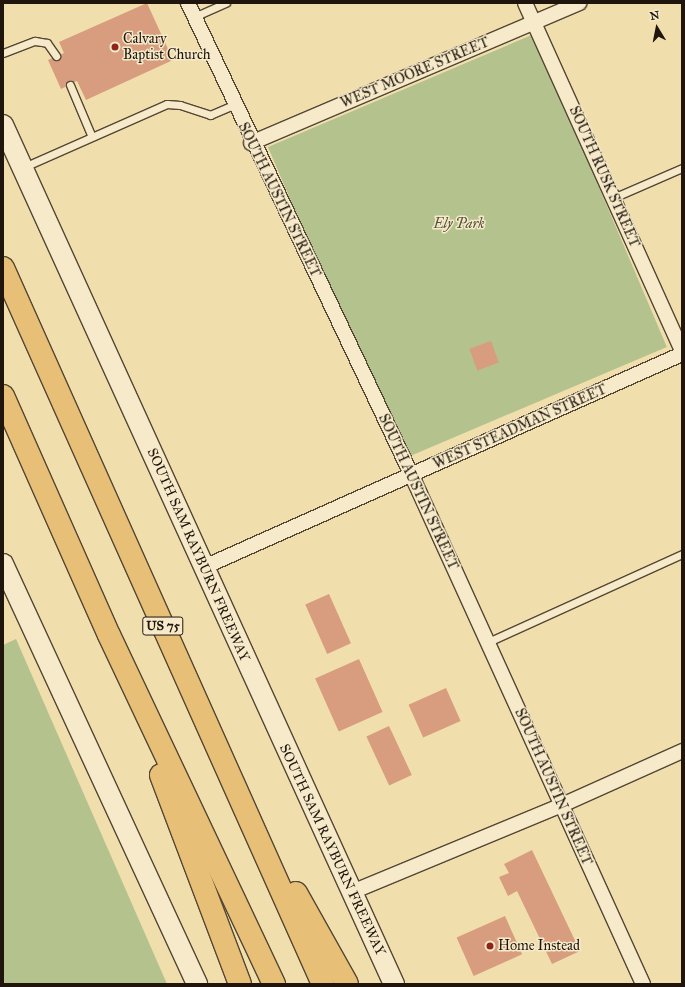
<!DOCTYPE html>
<html>
<head>
<meta charset="utf-8">
<style>
  body { margin:0 }
  #map { position:relative; width:685px; height:987px; overflow:hidden; background:#f1dead; font-family:"IM FELL Great Primer",serif }
  div>[style] { position:absolute }
  .green>* { inset:0; background:#b4c28e; transform-origin:0 0 }
  .building>* { inset:0; background:#d89d7e; transform-origin:0 0 }
  .roads { filter:drop-shadow(1px 0 #544734) drop-shadow(-1px 0 #544734) drop-shadow(0 1px #544734) drop-shadow(0 -1px #544734) }
  .lane>* { height:7px; margin:-3.5px; padding:0 3.5px; transform-origin:3.5px; border-radius:3.5px; background:#f6eaca }
  .street>* { height:14px; margin:-7px; padding:0 7px; transform-origin:7px; border-radius:7px; background:#f6eaca }
  .secondary>* { height:20px; margin:-10px; padding:0 10px; transform-origin:10px; border-radius:10px; background:#f6eaca }
  .highway>* { height:22px; margin:-11px; padding:0 11px; transform-origin:11px; border-radius:11px; background:#e8bf76 }
  .dots>* { width:11px; height:11px; translate:-50% -50%; box-sizing:border-box; border:2px solid #f6eaca; border-radius:50% }
  span { translate:-50% -50%; white-space:nowrap; text-align:center; line-height:1.15; -webkit-text-stroke:3px #f6eaca; paint-order:stroke }
  .shield-label span { padding:1px 3px; background:#f6eaca; border:1px solid; border-radius:3px; -webkit-text-stroke-width:0 }
  .shield-label { font-size:13px; color:#1f150c; font-weight:700 }
  .poi-label { font-size:14px; color:#1f150c }
  .left { translate:0 -50%; text-align:left }
  .street-label { font-size:14px; color:#1f150c }
  .park-label { font-size:14px; color:#53523a; font-style:italic }
  .frame { position:absolute; inset:0; border:4px solid #1f150c; pointer-events:none }
  .north { position:absolute; left:637px; top:8px; width:40px; height:40px; -webkit-text-stroke:3px #f6eaca; paint-order:stroke; rotate:350deg; font-size:11px; font-weight:700; line-height:16px; text-align:center; color:#1f150c }
  .north::after { content:''; display:block; margin:auto; width:14px; height:18px; background:#1f150c; clip-path:polygon(50% 0,100% 100%,50% 72%,0 100%) }
</style>
</head>
<body>
<div id="map">
  <div class="green">
    <i style="left:534px;top:34px;width:340px;height:289px;rotate:67deg"></i>
    <i style="clip-path:polygon(16px 639px,167px 984px,3px 984px,3px 645px)"></i>
  </div>
  <div class="building">
    <i style="clip-path:polygon(147px 3px,173px 60px,86px 100px,77px 81px,61px 89px,48px 60px,64px 53px,59px 42px)"></i>
    <i style="left:491px;top:341px;width:23px;height:23px;rotate:70deg"></i>
    <i style="left:329px;top:594px;width:54px;height:26px;rotate:66deg"></i>
    <i style="left:359px;top:659px;width:58px;height:48px;rotate:66deg"></i>
    <i style="left:446px;top:688px;width:36px;height:41px;rotate:66deg"></i>
    <i style="left:389px;top:726px;width:54px;height:25px;rotate:65deg"></i>
    <i style="clip-path:polygon(532px 850px,580px 951px,552px 964px,517px 891px,508px 896px,499px 877px,509px 873px,504px 864px)"></i>
    <i style="left:505px;top:916px;width:42px;height:53px;rotate:66deg"></i>
  </div>
  <div class="roads">
    <div class="lane">
      <i style="left:194px;top:17px;width:35px;rotate:-24deg"></i>
      <i style="left:3px;top:53px;width:34px;rotate:-21deg"></i>
      <i style="left:35px;top:41px;width:12px;rotate:9deg"></i>
      <i style="left:47px;top:43px;width:16px;rotate:55deg"></i>
      <i style="left:70px;top:85px;width:56px;rotate:67.1deg"></i>
      <i style="left:24px;top:167px;width:156px;rotate:-23.8deg"></i>
      <i style="left:167px;top:104px;width:13px;rotate:4deg"></i>
      <i style="left:180px;top:105px;width:32px;rotate:18deg"></i>
      <i style="left:210px;top:115px;width:26px;rotate:-23deg"></i>
      <i style="left:613px;top:198px;width:75px;rotate:-23.5deg"></i>
      <i style="left:488px;top:642px;width:213px;rotate:-24.4deg"></i>
    </div>
    <div class="street">
      <i style="left:188px;top:3px;width:523px;rotate:64.66deg"></i>
      <i style="left:412px;top:476px;width:558px;rotate:65.55deg"></i>
      <i style="left:525px;top:3px;width:382px;rotate:65.7deg"></i>
      <i style="left:251px;top:143px;width:357px;rotate:-23.1deg"></i>
      <i style="left:204px;top:567px;width:523px;rotate:-24.02deg"></i>
      <i style="left:352px;top:892px;width:227px;rotate:-22.5deg"></i>
      <i style="left:562px;top:805px;width:132px;rotate:-24.2deg"></i>
    </div>
    <div class="secondary">
      <i style="left:3px;top:125px;width:944px;rotate:65.53deg"></i>
      <i style="left:3px;top:564px;width:463px;rotate:65.2deg"></i>
    </div>
    <div class="highway">
      <i style="left:3px;top:268px;width:784px;rotate:65.92deg"></i>
      <i style="left:3px;top:396px;width:261px;rotate:66.1deg"></i>
      <i style="left:109px;top:635px;width:386px;rotate:64.7deg"></i>
      <i style="left:161px;top:775px;width:223px;rotate:69.3deg"></i>
      <i style="left:296px;top:893px;width:104px;rotate:60.7deg"></i>
    </div>
  </div>
  <div class="dots">
    <i style="left:115px;top:47px;background:#8f2418"></i>
    <i style="left:490px;top:946px;background:#8f2418"></i>
  </div>
  <div class="shield-label">
    <span style="left:163px;top:626px">US 75</span>
  </div>
  <div class="poi-label">
    <span class="left" style="left:123px;top:47px">Calvary<br>Baptist Church</span>
    <span class="left" style="left:498px;top:946px">Home Instead</span>
  </div>
  <div class="street-label">
    <span style="left:415px;top:73px;rotate:-23deg">WEST MOORE STREET</span>
    <span style="left:604px;top:177px;rotate:66deg">SOUTH RUSK STREET</span>
    <span style="left:279px;top:200px;rotate:64deg">SOUTH AUSTIN STREET</span>
    <span style="left:520px;top:427px;rotate:-24deg">WEST STEADMAN STREET</span>
    <span style="left:418px;top:492px;rotate:65deg">SOUTH AUSTIN STREET</span>
    <span style="left:198px;top:555px;rotate:66deg">SOUTH SAM RAYBURN FREEWAY</span>
    <span style="left:553px;top:787px;rotate:66deg">SOUTH AUSTIN STREET</span>
    <span style="left:332px;top:850px;rotate:65deg">SOUTH SAM RAYBURN FREEWAY</span>
  </div>
  <div class="park-label">
    <span style="left:459px;top:224px">Ely Park</span>
  </div>
  <div class="frame"></div>
  <div class="north">N</div>
</div>
</body>
</html>
